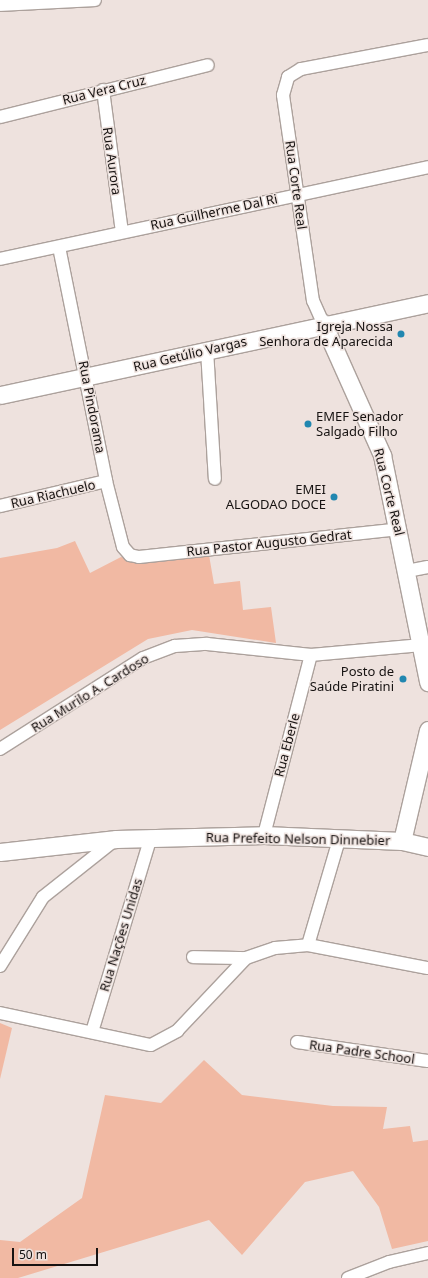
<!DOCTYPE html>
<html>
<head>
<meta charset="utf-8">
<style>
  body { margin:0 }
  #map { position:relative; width:428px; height:1278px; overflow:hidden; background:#eee2de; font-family:"Noto Sans",sans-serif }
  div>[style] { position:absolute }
  .green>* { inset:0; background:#f1b9a3 }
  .roads { filter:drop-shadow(1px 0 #aca19c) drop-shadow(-1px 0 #aca19c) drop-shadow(0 1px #aca19c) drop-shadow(0 -1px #aca19c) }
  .street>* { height:12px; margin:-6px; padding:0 6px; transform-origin:6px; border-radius:6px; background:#fff }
  .secondary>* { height:17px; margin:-8.5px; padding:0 8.5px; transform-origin:8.5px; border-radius:8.5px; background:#fff }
  .dots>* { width:11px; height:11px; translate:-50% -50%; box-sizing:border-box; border:2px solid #eee2de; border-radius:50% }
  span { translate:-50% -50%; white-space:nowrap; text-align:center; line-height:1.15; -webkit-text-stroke:3px #eee2de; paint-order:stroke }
  .street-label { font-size:13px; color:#171312 }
  .poi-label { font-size:13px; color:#171312 }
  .right { translate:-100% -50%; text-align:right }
  .left { translate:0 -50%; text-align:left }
  .scale { position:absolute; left:12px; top:1248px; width:86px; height:18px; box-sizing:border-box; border:2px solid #171312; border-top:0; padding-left:5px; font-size:12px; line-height:14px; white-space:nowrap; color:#171312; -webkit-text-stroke:3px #eee2de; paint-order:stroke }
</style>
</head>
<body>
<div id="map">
  <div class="green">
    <i style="clip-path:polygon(75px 541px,90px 573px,121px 557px,133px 560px,209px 555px,214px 584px,240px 581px,243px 610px,271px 607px,276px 643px,192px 630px,148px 639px,0 730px,0 558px,57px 548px)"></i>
    <i style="clip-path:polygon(0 1023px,12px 1028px,0 1079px)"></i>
    <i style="clip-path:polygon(204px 1060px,242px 1095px,333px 1106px,387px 1107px,383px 1129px,410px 1126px,413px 1142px,428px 1140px,428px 1241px,392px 1249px,379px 1207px,353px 1171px,305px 1182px,242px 1255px,209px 1220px,18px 1278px,0 1278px,0 1240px,20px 1242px,82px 1198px,105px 1095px,161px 1103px)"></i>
  </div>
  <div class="roads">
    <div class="street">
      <i style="left:0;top:5px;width:95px;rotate:-3deg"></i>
      <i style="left:103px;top:90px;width:143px;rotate:82.4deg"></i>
      <i style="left:0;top:117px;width:214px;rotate:-14deg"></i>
      <i style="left:59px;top:247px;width:239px;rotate:78.6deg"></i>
      <i style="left:106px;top:481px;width:68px;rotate:75.6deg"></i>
      <i style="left:123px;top:547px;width:11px;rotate:49deg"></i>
      <i style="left:130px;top:555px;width:9px;rotate:13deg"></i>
      <i style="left:139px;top:557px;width:262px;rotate:-6.1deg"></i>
      <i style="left:0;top:259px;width:438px;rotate:-12.1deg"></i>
      <i style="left:323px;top:323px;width:24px;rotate:-114deg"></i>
      <i style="left:313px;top:301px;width:208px;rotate:-98.3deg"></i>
      <i style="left:283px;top:95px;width:19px;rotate:-74deg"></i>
      <i style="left:288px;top:77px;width:15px;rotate:-32deg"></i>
      <i style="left:301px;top:69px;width:129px;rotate:-10.7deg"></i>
      <i style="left:207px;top:350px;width:129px;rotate:86.5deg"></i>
      <i style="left:0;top:506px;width:109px;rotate:-13.3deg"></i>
      <i style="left:407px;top:571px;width:21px;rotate:-11deg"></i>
      <i style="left:0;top:749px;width:169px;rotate:-32.5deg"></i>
      <i style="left:143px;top:658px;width:34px;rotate:-21deg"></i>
      <i style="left:175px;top:646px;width:32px;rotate:-4deg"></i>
      <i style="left:207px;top:644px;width:105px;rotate:6deg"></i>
      <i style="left:311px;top:655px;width:111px;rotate:-5.1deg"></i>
      <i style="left:264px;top:835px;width:186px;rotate:-75.4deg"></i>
      <i style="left:308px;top:945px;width:109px;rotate:-73.6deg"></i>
      <i style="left:193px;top:957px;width:53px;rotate:1.1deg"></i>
      <i style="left:0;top:966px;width:81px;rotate:-58.1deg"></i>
      <i style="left:43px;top:897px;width:92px;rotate:-38.4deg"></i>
      <i style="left:0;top:1013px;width:154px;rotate:12deg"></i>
      <i style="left:151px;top:1045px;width:30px;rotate:-28deg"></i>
      <i style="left:177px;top:1031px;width:100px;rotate:-46.6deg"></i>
      <i style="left:246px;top:958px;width:31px;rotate:-19deg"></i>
      <i style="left:275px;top:948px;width:33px;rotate:-5deg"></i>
      <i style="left:308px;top:945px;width:122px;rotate:10.9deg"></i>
      <i style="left:92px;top:1032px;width:204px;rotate:-73.2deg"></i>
      <i style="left:297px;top:1042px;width:132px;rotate:8.3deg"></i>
      <i style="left:348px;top:1278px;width:44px;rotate:-21.3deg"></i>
      <i style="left:389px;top:1262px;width:40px;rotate:-13deg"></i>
    </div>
    <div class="secondary">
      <i style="left:323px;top:323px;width:145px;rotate:65.9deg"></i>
      <i style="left:382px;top:455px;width:232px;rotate:78.5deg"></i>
      <i style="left:0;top:395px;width:438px;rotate:-12.1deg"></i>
      <i style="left:402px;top:841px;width:114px;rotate:-76.8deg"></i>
      <i style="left:0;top:852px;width:117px;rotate:-6.4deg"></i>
      <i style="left:116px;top:839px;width:148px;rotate:-1.5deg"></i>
      <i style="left:264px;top:835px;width:138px;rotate:2.5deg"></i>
      <i style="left:402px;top:841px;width:27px;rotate:13deg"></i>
    </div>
  </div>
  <div class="dots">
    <i style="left:401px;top:334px;background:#2187b0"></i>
    <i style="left:308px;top:424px;background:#2187b0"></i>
    <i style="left:334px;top:497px;background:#2187b0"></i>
    <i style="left:403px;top:679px;background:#2187b0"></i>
  </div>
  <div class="street-label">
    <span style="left:104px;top:90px;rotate:-14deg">Rua Vera Cruz</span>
    <span style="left:112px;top:161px;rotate:82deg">Rua Aurora</span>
    <span style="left:296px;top:185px;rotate:82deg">Rua Corte Real</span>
    <span style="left:214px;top:212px;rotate:-12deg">Rua Guilherme Dal Ri</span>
    <span style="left:190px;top:354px;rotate:-13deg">Rua Getúlio Vargas</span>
    <span style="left:92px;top:407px;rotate:79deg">Rua Pindorama</span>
    <span style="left:389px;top:492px;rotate:76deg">Rua Corte Real</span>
    <span style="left:53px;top:494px;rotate:-13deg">Rua Riachuelo</span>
    <span style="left:269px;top:543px;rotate:-6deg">Rua Pastor Augusto Gedrat</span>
    <span style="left:90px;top:693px;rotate:-32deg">Rua Murilo A. Cardoso</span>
    <span style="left:287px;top:745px;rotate:-75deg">Rua Eberle</span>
    <span style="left:298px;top:839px;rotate:1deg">Rua Prefeito Nelson Dinnebier</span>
    <span style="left:121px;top:935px;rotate:-73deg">Rua Nações Unidas</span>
    <span style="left:362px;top:1052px;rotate:8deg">Rua Padre School</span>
  </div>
  <div class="poi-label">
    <span class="right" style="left:393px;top:334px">Igreja Nossa<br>Senhora de Aparecida</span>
    <span class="left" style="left:316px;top:424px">EMEF Senador<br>Salgado Filho</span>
    <span class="right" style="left:326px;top:497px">EMEI<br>ALGODAO DOCE</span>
    <span class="right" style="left:394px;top:679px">Posto de<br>Saúde Piratini</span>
  </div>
  <div class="scale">50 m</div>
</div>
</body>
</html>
